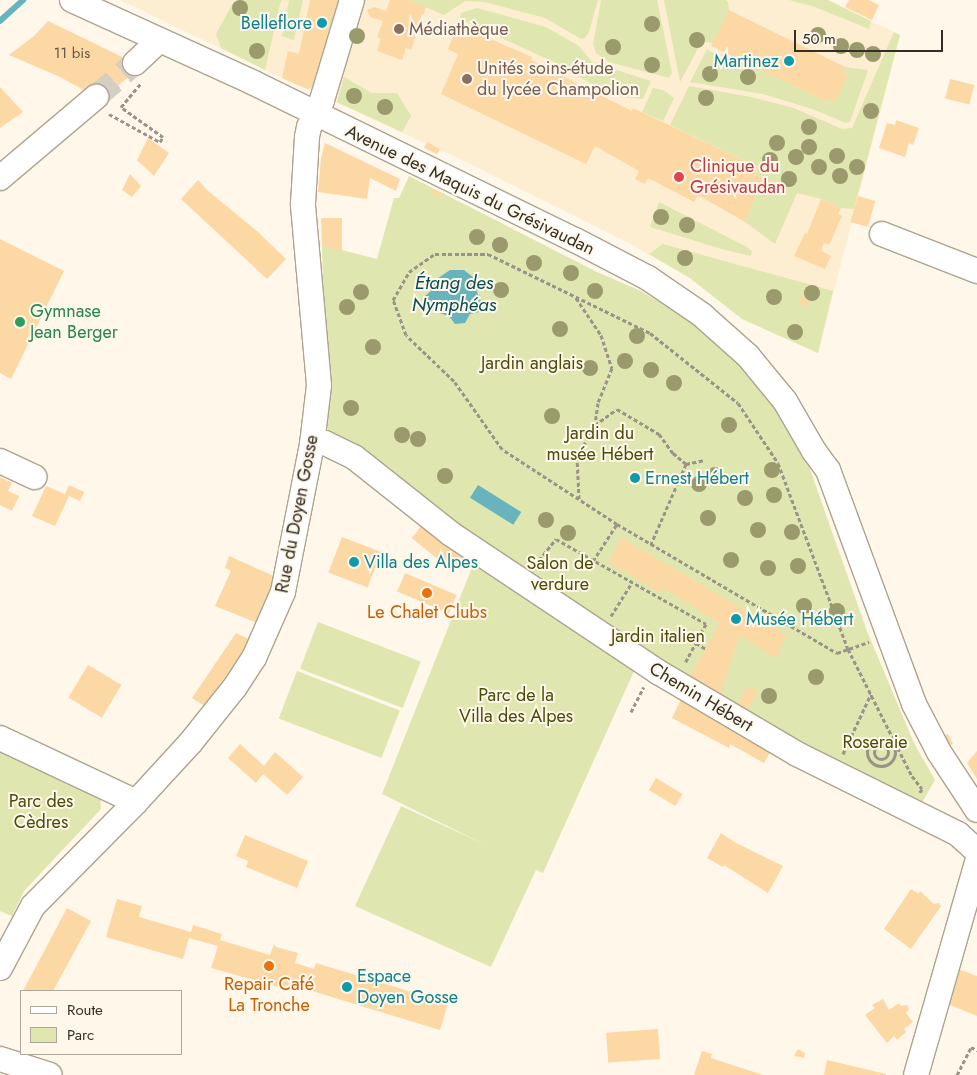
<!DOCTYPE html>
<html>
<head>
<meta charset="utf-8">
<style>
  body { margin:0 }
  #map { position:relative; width:977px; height:1075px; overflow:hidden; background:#fef7ea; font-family:Jost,sans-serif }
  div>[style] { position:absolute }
  .built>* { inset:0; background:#feeed1 }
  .green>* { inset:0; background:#e0e6af; transform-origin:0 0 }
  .water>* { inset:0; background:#67b3be; transform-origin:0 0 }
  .stream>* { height:5.5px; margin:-2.75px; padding:0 2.75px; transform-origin:2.75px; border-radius:2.75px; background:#67b3be }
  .building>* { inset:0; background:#fcd8a5; transform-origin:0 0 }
  .minor-tunnel>* { height:24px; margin-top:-12px; transform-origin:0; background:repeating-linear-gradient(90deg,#d5cfc3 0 24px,transparent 0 36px) }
  .path>* { height:3px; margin-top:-1.5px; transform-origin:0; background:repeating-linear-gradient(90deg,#999388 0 4px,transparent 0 6.5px) }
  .path>.ring { margin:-1.5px; padding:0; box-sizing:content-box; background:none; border:3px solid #999388; border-radius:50% }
  .roads { filter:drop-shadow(1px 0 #aea38e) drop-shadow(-1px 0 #aea38e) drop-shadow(0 1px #aea38e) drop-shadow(0 -1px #aea38e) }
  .minor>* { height:24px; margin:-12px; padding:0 12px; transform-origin:12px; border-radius:12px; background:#fff }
  .trees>* { width:16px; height:16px; margin:-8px; border-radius:50%; background:#9a9a6d }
  .dots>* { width:14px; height:14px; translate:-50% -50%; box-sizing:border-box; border:2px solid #fef7ea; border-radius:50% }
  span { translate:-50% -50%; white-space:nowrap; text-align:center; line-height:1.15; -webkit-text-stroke:4px #fef7ea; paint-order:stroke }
  .number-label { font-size:15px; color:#655846 }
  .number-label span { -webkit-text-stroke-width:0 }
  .culture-label { font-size:18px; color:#0d838f }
  .right { translate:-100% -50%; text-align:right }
  .left { translate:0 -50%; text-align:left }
  .education-label { font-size:18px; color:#785e54 }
  .health-label { font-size:18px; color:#be3a42 }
  .street-label { font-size:18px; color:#332e26 }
  .leisure-label { font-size:18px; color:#27864d }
  .park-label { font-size:18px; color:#494d07 }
  .food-label { font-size:18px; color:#c56008 }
  .water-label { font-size:19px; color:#064d56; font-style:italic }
  .legend { position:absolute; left:20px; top:990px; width:162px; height:65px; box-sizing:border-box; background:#fef7ea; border:1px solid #ada79c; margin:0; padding:6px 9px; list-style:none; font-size:15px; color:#332e26 }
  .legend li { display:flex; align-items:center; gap:10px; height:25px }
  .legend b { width:25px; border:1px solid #ada79c }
  .scale { position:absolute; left:794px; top:30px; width:149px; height:22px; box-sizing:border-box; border:2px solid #332e26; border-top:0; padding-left:6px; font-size:15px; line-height:18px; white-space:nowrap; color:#332e26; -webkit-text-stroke:4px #fef7ea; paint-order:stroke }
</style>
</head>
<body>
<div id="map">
  <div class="built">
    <i style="clip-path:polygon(120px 0,828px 0,900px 35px,818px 353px,742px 319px,689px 278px,631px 244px,460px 159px,282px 78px)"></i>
  </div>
  <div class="green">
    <i style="clip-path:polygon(242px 0,281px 0,265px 70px,221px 48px,216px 34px,233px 3px)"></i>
    <i style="clip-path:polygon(289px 0,303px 0,294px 40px,282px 36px)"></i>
    <i style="clip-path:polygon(408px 0,598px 0,589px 32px,585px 38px,581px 39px,545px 18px,485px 2px,465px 1px,444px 15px)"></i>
    <i style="clip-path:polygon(601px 0,657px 0,672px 73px,669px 78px,609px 62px,596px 53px,593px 44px)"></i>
    <i style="clip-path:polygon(664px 0,726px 0,728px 2px,729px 10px,713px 43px,702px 41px,680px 82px)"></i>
    <i style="clip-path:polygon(789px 0,828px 0,871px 21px,869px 29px,815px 7px)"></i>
    <i style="clip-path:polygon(477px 8px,546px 27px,579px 46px,592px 62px,651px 81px,643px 99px,612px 96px,558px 64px,460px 19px,461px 13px)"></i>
    <i style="clip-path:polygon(894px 32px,900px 35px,854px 209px,841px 208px,821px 199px,797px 193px,775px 244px,745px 222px,763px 178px,755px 175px,758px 167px,670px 125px,689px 86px,751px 97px,794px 108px,842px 129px,852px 128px)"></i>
    <i style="clip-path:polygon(707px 49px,728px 62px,733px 56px,827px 102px,848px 75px,842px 72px,845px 67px,868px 70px,850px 122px,846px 123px,812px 109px,763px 94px,690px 82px)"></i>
    <i style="clip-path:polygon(344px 77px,372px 93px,397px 93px,411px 116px,402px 132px,337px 102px)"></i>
    <i style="clip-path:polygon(653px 88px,663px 90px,674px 98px,663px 121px,642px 112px)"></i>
    <i style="clip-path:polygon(409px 176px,597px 272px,641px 291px,693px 322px,740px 365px,778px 408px,805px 455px,867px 631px,914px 743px,935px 780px,921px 804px,800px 746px,512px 569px,327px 429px,322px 245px,377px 259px,394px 198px,399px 198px)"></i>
    <i style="clip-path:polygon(659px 202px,747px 247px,752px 251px,751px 256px,725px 250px,650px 227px)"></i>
    <i style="clip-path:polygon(663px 244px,833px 291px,818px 353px,742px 319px,690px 278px,649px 254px)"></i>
    <i style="clip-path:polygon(473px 565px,635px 669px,543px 873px,536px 870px,491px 967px,355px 906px,401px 806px,486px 845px,382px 794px)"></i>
    <i style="left:318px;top:622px;width:110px;height:50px;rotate:21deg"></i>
    <i style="left:297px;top:671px;width:110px;height:51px;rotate:21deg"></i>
    <i style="clip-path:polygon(0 748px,100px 792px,101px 809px,24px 891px,12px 916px,0 911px)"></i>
  </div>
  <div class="water">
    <i style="clip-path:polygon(450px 270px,464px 270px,474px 278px,478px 288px,477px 292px,482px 303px,479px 312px,470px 314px,465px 323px,455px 324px,449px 316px,430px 310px,425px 296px,433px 289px,434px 281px)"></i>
    <i style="left:478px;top:485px;width:51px;height:15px;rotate:32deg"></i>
  </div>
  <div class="stream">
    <i style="left:0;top:21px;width:31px;rotate:-42deg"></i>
  </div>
  <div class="building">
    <i style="clip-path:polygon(310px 0,344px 0,323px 83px,307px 89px,282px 78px,288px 51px,299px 54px)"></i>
    <i style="clip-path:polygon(390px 0,408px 0,426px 7px,411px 50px,406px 48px,402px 60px,377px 51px,381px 39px,377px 37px,383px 21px,370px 17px,367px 10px,374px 7px,386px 11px)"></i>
    <i style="clip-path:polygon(849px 0,869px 0,879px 5px,872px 20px,845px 7px)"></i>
    <i style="clip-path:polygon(729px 10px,845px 67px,842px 72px,848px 75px,835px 102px,829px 99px,827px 102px,711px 46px)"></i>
    <i style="clip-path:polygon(48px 21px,143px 67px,122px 82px,104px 101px,60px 77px,9px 55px,34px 36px)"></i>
    <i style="clip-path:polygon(458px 25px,532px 57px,531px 60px,632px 111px,633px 108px,758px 167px,755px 175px,763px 178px,745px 222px,698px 195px,694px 202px,648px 178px,645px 184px,635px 179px,639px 171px,595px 146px,586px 164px,441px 94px,458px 54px,448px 49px)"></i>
    <i style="left:950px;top:79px;width:25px;height:20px;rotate:14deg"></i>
    <i style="clip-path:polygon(0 87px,23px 112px,0 128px)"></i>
    <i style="clip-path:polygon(896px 120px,919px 128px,913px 145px,909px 143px,905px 157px,879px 148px,887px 123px,895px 125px)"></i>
    <i style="clip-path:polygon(148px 138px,169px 153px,154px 176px,137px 160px)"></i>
    <i style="clip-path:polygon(427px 142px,440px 149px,437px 154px,424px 148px)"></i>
    <i style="clip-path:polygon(325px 143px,400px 179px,396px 191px,370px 178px,367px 199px,318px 192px,321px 158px)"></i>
    <i style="clip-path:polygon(130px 174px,141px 186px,132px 197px,122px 190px)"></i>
    <i style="clip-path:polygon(198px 180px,207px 190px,258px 232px,286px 259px,267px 279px,181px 199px)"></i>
    <i style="left:433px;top:189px;width:12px;height:4px;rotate:24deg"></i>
    <i style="left:858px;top:196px;width:18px;height:27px;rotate:16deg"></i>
    <i style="clip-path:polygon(821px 199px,841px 208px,838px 214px,842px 216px,829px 245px,824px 243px,822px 248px,822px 251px,831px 256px,825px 269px,794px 256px,805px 233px,807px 234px)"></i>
    <i style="clip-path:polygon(321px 218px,342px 218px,342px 252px,322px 245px)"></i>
    <i style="clip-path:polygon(0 239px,64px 271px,11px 379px,0 373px)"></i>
    <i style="clip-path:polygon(802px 294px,810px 299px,807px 307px,799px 303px)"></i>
    <i style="clip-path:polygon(0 477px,12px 483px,8px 491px,19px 496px,12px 511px,0 505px)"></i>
    <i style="clip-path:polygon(69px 485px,84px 492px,80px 501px,69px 496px,55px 526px,32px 516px,46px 486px,65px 494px)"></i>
    <i style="left:423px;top:524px;width:51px;height:18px;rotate:39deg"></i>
    <i style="left:342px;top:537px;width:42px;height:38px;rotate:21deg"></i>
    <i style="clip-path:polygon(622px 538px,787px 635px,775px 658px,739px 635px,718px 702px,687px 682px,720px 623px,663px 588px,660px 593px,608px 562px)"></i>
    <i style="clip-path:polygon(229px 556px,276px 577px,257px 623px,215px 606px,231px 571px,225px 568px)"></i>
    <i style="left:405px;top:573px;width:56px;height:20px;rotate:23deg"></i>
    <i style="clip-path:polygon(236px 633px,251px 640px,247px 647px,208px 701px,204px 705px,201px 704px,192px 698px)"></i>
    <i style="left:88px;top:665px;width:39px;height:38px;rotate:31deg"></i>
    <i style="clip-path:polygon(752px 686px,758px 691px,744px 716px,735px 712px,745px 690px)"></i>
    <i style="clip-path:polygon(682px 697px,772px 749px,764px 763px,730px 744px,729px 748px,672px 718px)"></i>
    <i style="left:948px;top:734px;width:11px;height:4px;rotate:63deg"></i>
    <i style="clip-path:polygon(240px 744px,264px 766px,275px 752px,303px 777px,287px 795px,263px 774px,256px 783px,228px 758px)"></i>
    <i style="clip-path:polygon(977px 751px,977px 779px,967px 763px)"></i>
    <i style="left:656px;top:778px;width:31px;height:14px;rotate:31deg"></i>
    <i style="clip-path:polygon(721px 833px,736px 843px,783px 866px,768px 893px,724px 865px,723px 867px,707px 858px)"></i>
    <i style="clip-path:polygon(245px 835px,308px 861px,297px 888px,246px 867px,248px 861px,236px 856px)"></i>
    <i style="clip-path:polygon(911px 889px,919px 894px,920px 891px,934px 904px,939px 903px,941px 906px,911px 949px,884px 929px)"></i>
    <i style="clip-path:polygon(117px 899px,142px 906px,139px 917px,191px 932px,193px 925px,222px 934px,220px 940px,270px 955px,274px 944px,276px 947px,298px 953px,295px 963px,314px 969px,316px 963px,448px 1003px,440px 1030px,289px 984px,288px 990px,211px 968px,218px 946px,189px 938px,183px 959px,106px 937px)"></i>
    <i style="clip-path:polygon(67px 908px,91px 921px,53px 991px,23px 991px)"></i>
    <i style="clip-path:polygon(953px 967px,977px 976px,977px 1016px,943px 1002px)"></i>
    <i style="clip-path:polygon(883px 999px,889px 1010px,899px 1003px,901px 1006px,907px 1005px,909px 1009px,906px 1013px,913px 1022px,904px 1029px,906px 1032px,897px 1040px,894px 1036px,887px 1043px,865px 1015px,875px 1008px,872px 1005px)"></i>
    <i style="left:658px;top:1029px;width:30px;height:52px;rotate:86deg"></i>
    <i style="clip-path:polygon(798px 1049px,805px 1053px,804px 1058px,794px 1056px)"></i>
    <i style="clip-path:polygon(702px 1051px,712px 1054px,711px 1058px,763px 1075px,694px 1075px)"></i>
    <i style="clip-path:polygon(827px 1060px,886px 1074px,886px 1075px,824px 1075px)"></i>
  </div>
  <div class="minor-tunnel">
    <i style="left:96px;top:97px;width:52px;rotate:-41.1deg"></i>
  </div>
  <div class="path">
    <i style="left:109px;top:114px;width:58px;rotate:28.8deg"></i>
    <i style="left:160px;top:142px;width:6px;rotate:-59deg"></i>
    <i style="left:163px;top:137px;width:52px;rotate:-144.5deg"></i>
    <i style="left:121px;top:107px;width:31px;rotate:-50deg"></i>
    <i style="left:576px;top:298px;width:45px;rotate:56deg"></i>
    <i style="left:601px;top:335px;width:35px;rotate:72deg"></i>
    <i style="left:612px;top:368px;width:38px;rotate:112deg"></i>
    <i style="left:598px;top:403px;width:21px;rotate:98deg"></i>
    <i style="left:686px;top:464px;width:19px;rotate:-12deg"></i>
    <i style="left:579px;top:499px;width:42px;rotate:-92.7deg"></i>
    <i style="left:577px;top:457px;width:37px;rotate:-61deg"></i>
    <i style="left:595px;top:425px;width:27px;rotate:-36deg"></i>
    <i style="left:617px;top:409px;width:49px;rotate:30.8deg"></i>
    <i style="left:659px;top:434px;width:24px;rotate:54deg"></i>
    <i style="left:673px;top:453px;width:17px;rotate:40deg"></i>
    <i style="left:686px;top:464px;width:87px;rotate:113.6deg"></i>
    <i style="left:617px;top:524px;width:137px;rotate:-146.9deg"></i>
    <i style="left:502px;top:449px;width:83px;rotate:-125.2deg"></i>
    <i style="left:454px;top:381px;width:66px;rotate:-136.2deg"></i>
    <i style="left:406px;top:335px;width:37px;rotate:-110deg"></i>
    <i style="left:393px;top:300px;width:32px;rotate:-60deg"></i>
    <i style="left:409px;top:272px;width:32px;rotate:-35deg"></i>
    <i style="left:435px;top:254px;width:53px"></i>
    <i style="left:488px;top:254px;width:180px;rotate:26deg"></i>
    <i style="left:650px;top:333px;width:112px;rotate:38.5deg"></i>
    <i style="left:738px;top:403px;width:72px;rotate:56.3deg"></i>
    <i style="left:778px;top:463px;width:199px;rotate:69.4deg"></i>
    <i style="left:848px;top:649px;width:142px;rotate:63.3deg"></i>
    <i style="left:912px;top:776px;width:16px;rotate:52deg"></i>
    <i style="left:922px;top:789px;width:4px;rotate:124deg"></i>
    <i style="left:539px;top:560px;width:27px;rotate:-51deg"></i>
    <i style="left:556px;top:539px;width:172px;rotate:29.5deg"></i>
    <i style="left:706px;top:624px;width:44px;rotate:118.3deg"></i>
    <i style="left:593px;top:561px;width:44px;rotate:-57deg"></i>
    <i style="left:617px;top:524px;width:255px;rotate:30.4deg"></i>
    <i style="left:837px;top:653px;width:34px;rotate:-19deg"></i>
    <i style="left:611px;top:616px;width:39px;rotate:-58deg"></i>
    <i style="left:696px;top:643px;width:12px;rotate:31deg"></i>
    <i style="left:631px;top:712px;width:28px;rotate:-63deg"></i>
    <i class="ring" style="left:867px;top:738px;width:25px;height:25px"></i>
    <i class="ring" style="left:874px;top:745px;width:11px;height:11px"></i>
    <i style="left:843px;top:754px;width:66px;rotate:-65deg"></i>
    <i style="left:957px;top:1075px;width:31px;rotate:-63deg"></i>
    <i style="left:971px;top:1047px;width:7px;rotate:27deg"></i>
  </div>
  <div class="roads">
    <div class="minor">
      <i style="left:72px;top:0;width:200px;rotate:24.5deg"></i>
      <i style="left:254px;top:83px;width:357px;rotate:26.1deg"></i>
      <i style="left:575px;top:240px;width:82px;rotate:27.5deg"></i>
      <i style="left:648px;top:278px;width:65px;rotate:34.4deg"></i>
      <i style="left:702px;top:315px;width:62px;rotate:41.7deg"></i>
      <i style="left:748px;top:356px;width:58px;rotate:50.6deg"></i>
      <i style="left:785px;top:401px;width:58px;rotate:59.9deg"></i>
      <i style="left:814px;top:451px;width:24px;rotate:54deg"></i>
      <i style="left:828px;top:470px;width:249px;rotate:69.8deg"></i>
      <i style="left:914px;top:704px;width:54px;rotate:62.5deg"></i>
      <i style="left:939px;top:752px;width:69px;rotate:56.8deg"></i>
      <i style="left:135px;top:63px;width:33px;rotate:-43deg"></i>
      <i style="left:0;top:178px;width:126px;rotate:-40.2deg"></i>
      <i style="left:882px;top:234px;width:102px;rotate:21.3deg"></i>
      <i style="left:312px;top:444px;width:13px;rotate:-4deg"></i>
      <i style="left:325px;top:443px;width:32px;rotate:26deg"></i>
      <i style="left:354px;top:457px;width:124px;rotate:38.4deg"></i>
      <i style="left:451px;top:534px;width:249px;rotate:33.7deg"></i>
      <i style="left:658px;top:672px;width:161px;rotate:30.5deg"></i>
      <i style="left:797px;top:754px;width:180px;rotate:26.4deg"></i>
      <i style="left:958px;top:834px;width:25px;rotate:42deg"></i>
      <i style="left:0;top:461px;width:38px;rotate:25deg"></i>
      <i style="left:0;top:738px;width:150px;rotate:25.2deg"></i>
      <i style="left:0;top:968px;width:70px;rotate:-62deg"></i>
      <i style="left:33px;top:906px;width:146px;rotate:-45.3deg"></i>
      <i style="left:136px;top:802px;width:81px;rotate:-47.5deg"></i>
      <i style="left:191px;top:742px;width:70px;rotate:-51.3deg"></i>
      <i style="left:235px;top:687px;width:35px;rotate:-57deg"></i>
      <i style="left:254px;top:658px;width:72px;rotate:-66.3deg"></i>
      <i style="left:283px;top:592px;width:151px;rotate:-78.9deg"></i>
      <i style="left:312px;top:444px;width:59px;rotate:-83.2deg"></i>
      <i style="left:319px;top:385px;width:182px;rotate:-95.1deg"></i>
      <i style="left:303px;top:204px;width:67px;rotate:-86.6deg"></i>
      <i style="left:307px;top:137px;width:10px;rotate:-79deg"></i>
      <i style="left:309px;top:127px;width:30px;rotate:-64deg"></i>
      <i style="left:322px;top:100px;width:104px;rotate:-73.3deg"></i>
      <i style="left:0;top:1059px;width:52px;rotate:17.7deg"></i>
      <i style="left:916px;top:1075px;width:222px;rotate:-74deg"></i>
    </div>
  </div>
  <div class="trees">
    <i style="left:240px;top:8px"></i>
    <i style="left:652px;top:24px"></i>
    <i style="left:818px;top:35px"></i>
    <i style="left:357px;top:36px"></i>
    <i style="left:697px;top:40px"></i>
    <i style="left:841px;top:46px"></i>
    <i style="left:613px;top:47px"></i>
    <i style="left:857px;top:50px"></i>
    <i style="left:257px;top:51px"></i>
    <i style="left:873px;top:54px"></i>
    <i style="left:652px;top:65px"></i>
    <i style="left:710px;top:74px"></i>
    <i style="left:748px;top:77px"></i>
    <i style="left:354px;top:96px"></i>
    <i style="left:706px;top:98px"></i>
    <i style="left:385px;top:107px"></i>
    <i style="left:871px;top:111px"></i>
    <i style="left:809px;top:127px"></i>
    <i style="left:777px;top:143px"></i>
    <i style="left:809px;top:147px"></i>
    <i style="left:837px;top:156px"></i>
    <i style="left:796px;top:157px"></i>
    <i style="left:770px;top:160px"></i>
    <i style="left:819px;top:167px"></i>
    <i style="left:857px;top:167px"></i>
    <i style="left:840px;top:176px"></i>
    <i style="left:789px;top:179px"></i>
    <i style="left:661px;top:217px"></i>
    <i style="left:687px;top:225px"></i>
    <i style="left:477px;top:237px"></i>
    <i style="left:500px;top:245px"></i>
    <i style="left:685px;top:258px"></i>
    <i style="left:534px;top:263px"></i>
    <i style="left:571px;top:273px"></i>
    <i style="left:501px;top:290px"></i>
    <i style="left:595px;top:291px"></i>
    <i style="left:361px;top:292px"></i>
    <i style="left:812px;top:293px"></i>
    <i style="left:774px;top:297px"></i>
    <i style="left:347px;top:307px"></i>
    <i style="left:560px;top:329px"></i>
    <i style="left:795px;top:332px"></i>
    <i style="left:637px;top:336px"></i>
    <i style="left:373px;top:347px"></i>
    <i style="left:625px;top:361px"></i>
    <i style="left:590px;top:368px"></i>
    <i style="left:651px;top:370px"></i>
    <i style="left:674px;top:383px"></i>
    <i style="left:351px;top:408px"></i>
    <i style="left:552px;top:416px"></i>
    <i style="left:729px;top:425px"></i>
    <i style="left:402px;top:435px"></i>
    <i style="left:418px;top:439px"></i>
    <i style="left:772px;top:470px"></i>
    <i style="left:715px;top:475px"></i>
    <i style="left:445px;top:476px"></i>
    <i style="left:699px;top:484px"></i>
    <i style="left:774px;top:495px"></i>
    <i style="left:745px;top:498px"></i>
    <i style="left:708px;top:518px"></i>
    <i style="left:546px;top:520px"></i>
    <i style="left:758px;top:530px"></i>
    <i style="left:792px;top:532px"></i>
    <i style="left:568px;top:533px"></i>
    <i style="left:731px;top:560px"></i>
    <i style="left:798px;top:566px"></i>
    <i style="left:768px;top:568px"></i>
    <i style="left:804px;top:606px"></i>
    <i style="left:837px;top:611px"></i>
    <i style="left:816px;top:677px"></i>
    <i style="left:769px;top:696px"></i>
  </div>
  <div class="dots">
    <i style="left:322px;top:23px;background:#0f9aa8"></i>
    <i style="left:399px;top:29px;background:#8d6e63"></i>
    <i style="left:789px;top:61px;background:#0f9aa8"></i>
    <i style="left:467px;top:79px;background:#8d6e63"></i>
    <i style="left:679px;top:177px;background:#e0444e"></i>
    <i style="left:20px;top:322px;background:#2e9e5b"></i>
    <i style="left:635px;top:478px;background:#0f9aa8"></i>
    <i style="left:354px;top:562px;background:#0f9aa8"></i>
    <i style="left:427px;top:593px;background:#e8710a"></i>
    <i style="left:736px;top:619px;background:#0f9aa8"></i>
    <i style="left:269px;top:966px;background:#e8710a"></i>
    <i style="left:347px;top:987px;background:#0f9aa8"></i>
  </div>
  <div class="number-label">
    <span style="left:72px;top:54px">11 bis</span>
  </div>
  <div class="culture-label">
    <span class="right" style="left:312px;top:23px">Belleflore</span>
    <span class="right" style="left:779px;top:61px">Martinez</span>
    <span class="left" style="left:645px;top:478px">Ernest Hébert</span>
    <span class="left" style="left:364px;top:562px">Villa des Alpes</span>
    <span class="left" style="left:746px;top:619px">Musée Hébert</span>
    <span class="left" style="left:357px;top:987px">Espace<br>Doyen Gosse</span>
  </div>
  <div class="education-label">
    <span class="left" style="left:409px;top:29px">Médiathèque</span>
    <span class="left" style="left:477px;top:79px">Unités soins-étude<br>du lycée Champolion</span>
  </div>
  <div class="health-label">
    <span class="left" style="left:690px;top:177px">Clinique du<br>Grésivaudan</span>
  </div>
  <div class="street-label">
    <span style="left:470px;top:190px;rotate:26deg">Avenue des Maquis du Grésivaudan</span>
    <span style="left:297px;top:514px;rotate:-79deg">Rue du Doyen Gosse</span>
    <span style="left:701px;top:697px;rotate:31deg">Chemin Hébert</span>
  </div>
  <div class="leisure-label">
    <span class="left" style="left:30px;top:322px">Gymnase<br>Jean Berger</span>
  </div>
  <div class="park-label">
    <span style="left:532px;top:363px">Jardin anglais</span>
    <span style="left:600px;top:444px">Jardin du<br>musée Hébert</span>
    <span style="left:560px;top:574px">Salon de<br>verdure</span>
    <span style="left:658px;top:636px">Jardin italien</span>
    <span style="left:516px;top:706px">Parc de la<br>Villa des Alpes</span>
    <span style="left:875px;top:742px">Roseraie</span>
    <span style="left:41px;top:812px">Parc des<br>Cèdres</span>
  </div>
  <div class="food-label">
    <span style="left:427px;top:612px">Le Chalet Clubs</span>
    <span style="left:269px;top:995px">Repair Café<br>La Tronche</span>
  </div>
  <div class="water-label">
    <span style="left:454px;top:294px">Étang des<br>Nymphéas</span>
  </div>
  <ul class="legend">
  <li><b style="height:6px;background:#fff"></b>Route</li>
  <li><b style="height:14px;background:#e0e6af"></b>Parc</li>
  </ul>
  <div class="scale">50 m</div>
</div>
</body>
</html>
